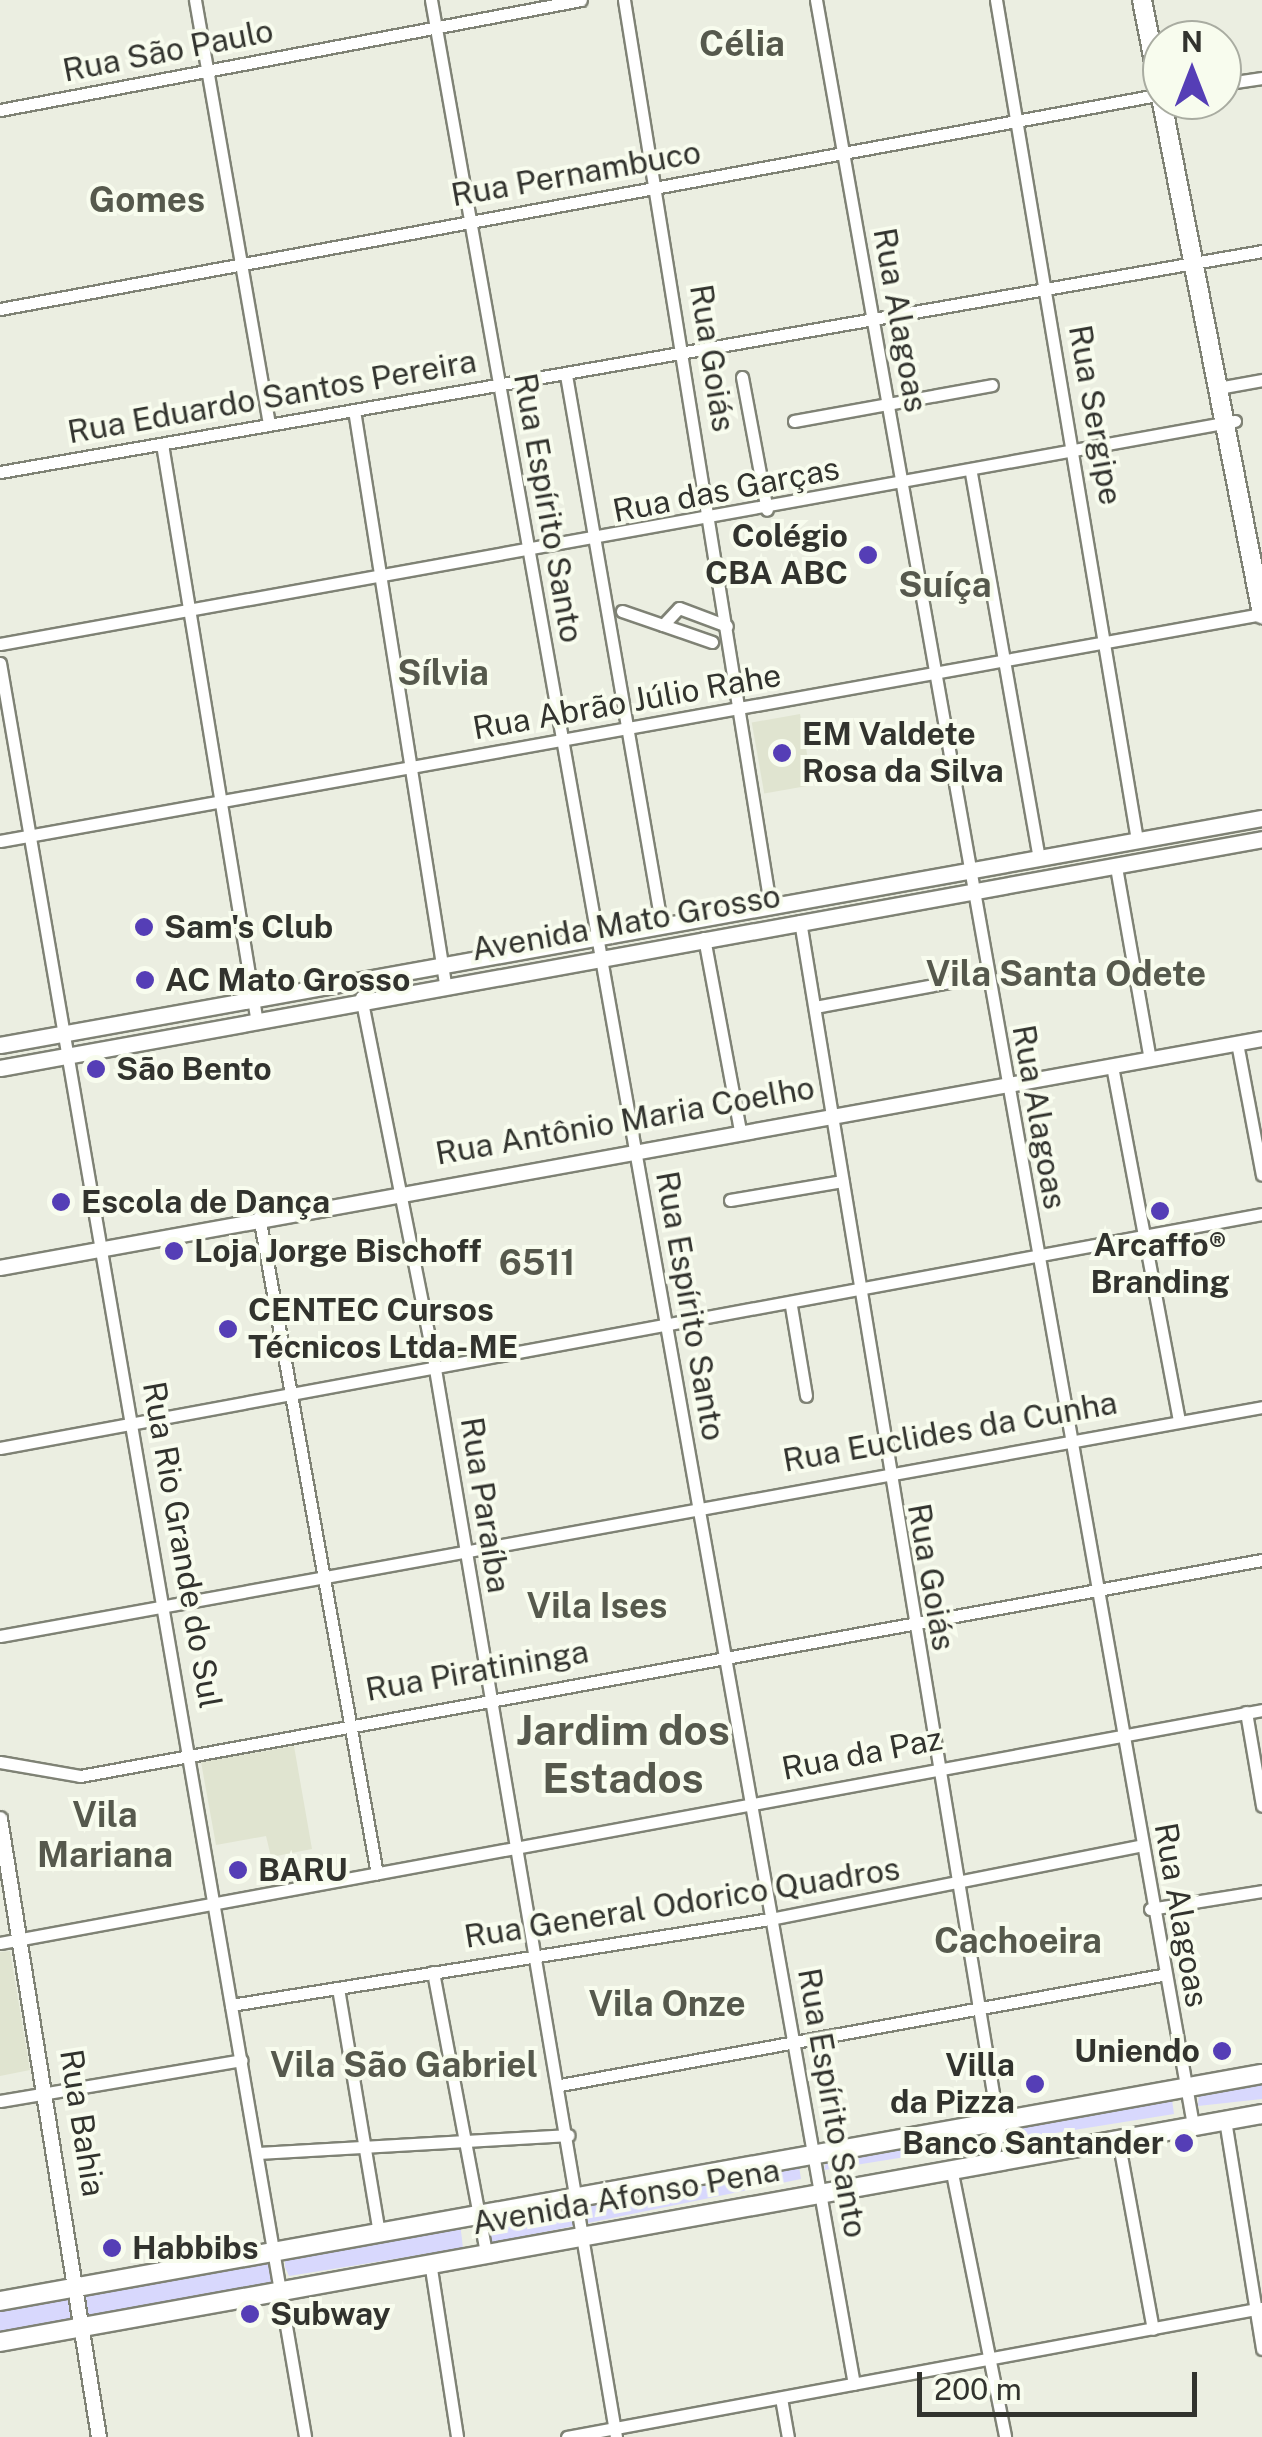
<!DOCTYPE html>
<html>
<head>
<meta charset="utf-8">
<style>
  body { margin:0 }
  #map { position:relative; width:1262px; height:2437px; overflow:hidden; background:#ebeee1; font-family:"Public Sans",sans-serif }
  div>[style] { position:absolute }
  .built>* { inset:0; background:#e0e4d0; transform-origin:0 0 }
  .green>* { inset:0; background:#d8d8fd }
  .roads { filter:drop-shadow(2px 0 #7f8275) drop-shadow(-2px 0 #7f8275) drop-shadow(0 2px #7f8275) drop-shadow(0 -2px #7f8275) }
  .minor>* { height:11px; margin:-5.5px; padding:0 5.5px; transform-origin:5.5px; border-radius:5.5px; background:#fff }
  .tertiary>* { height:14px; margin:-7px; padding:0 7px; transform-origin:7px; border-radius:7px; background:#fff }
  .secondary>* { height:15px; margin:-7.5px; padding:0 7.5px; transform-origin:7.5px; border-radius:7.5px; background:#fff }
  .primary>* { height:18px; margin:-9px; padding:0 9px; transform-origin:9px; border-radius:9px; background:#fff }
  .dots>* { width:28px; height:28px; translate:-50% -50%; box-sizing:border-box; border:5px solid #f8fcee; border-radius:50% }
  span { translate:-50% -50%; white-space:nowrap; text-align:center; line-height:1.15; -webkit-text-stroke:8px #f8fcee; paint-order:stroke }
  .street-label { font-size:32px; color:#32332e }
  .poi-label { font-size:32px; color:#32332e; font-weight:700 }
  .right { translate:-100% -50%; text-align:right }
  .left { translate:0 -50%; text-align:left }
  .neighbourhood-label { font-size:35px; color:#56594d; font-weight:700 }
  .district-label { font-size:42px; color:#56594d; font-weight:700 }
  .north { position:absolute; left:1142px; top:20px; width:100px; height:100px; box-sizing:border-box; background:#f8fcee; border:2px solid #a9aca1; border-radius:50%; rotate:0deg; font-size:28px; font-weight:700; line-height:40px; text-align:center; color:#32332e }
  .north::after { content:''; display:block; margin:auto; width:35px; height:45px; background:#553eb6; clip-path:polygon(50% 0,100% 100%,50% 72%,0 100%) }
  .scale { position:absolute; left:917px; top:2372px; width:280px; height:45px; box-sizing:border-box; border:5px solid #32332e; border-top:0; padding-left:12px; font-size:30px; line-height:35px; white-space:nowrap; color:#32332e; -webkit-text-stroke:8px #f8fcee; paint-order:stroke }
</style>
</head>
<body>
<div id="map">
  <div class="built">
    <i style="left:800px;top:714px;width:72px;height:49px;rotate:80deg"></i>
    <i style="clip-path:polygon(294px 1746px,312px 1849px,271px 1857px,266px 1836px,216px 1845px,201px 1762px)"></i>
    <i style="clip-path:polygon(10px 1951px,30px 2070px,0 2076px,0 1952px)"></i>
  </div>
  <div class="green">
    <i style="clip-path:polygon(1262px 2080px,1262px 2099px,1198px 2106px,1199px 2093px)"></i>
    <i style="clip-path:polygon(1171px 2093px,1174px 2114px,824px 2170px,827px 2157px)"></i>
    <i style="clip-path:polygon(799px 2166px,801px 2179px,491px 2243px,487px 2221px)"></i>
    <i style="clip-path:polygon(460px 2223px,463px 2248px,289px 2276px,285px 2267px,285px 2255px)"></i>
    <i style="clip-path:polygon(277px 2254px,282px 2289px,0 2342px,0 2301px)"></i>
  </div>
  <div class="roads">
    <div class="minor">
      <i style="left:195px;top:0;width:430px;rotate:80.1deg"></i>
      <i style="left:431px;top:0;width:2421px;rotate:79.94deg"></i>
      <i style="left:624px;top:0;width:916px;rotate:80.83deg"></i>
      <i style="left:816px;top:0;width:2159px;rotate:79.94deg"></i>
      <i style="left:996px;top:0;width:852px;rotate:80.47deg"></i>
      <i style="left:1222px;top:84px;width:40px;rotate:-8.5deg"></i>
      <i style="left:0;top:110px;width:591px;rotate:-10.72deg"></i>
      <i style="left:0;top:309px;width:1182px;rotate:-10.48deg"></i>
      <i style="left:566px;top:375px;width:555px;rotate:80.15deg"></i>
      <i style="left:742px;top:377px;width:135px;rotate:79.4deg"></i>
      <i style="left:1218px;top:388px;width:45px;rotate:-10.3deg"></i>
      <i style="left:354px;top:410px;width:580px;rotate:80.98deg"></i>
      <i style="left:794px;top:421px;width:201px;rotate:-10.3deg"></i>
      <i style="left:162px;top:444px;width:581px;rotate:80.68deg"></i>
      <i style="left:0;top:472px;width:1281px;rotate:-9.93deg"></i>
      <i style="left:971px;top:473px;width:391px;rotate:80deg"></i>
      <i style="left:622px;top:611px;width:43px;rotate:18.9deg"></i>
      <i style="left:712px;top:642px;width:52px;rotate:-160.9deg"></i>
      <i style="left:663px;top:625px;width:23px;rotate:-47deg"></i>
      <i style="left:679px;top:608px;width:51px;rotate:20.6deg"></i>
      <i style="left:0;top:644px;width:1255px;rotate:-10.24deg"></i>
      <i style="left:0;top:663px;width:1800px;rotate:80.24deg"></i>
      <i style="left:0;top:841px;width:1282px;rotate:-10.2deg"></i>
      <i style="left:1116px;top:867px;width:195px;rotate:80deg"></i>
      <i style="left:800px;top:921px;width:1218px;rotate:80.65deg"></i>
      <i style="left:704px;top:938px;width:195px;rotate:79.4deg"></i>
      <i style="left:361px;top:997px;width:379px;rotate:78.7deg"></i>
      <i style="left:435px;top:1369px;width:1083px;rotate:80.38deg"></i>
      <i style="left:815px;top:1007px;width:175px;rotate:-10.5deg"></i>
      <i style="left:1237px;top:1043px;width:134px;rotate:79.3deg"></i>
      <i style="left:1112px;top:1066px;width:360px;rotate:79.3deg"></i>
      <i style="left:730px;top:1200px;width:114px;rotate:-9.6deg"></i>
      <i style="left:259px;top:1216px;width:668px;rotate:79.83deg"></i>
      <i style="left:791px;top:1306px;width:91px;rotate:80.5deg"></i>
      <i style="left:0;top:1448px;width:1284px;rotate:-10.5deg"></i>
      <i style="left:0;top:1636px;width:1283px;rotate:-10.28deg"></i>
      <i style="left:1246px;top:1712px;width:95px;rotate:80.3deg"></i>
      <i style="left:0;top:1762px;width:81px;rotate:9.9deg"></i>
      <i style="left:80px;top:1776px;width:1202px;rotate:-10.36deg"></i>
      <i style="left:1150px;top:1909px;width:113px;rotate:-9.1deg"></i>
      <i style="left:0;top:1943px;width:1283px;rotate:-10.46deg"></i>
      <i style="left:433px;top:1972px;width:286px;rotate:79.3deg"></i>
      <i style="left:338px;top:1988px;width:247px;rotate:80.5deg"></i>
      <i style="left:231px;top:2005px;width:546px;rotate:-9.07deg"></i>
      <i style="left:770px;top:1919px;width:377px;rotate:-11.2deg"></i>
      <i style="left:560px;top:2085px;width:612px;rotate:-10.36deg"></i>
      <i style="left:0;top:2101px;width:245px;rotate:-9.6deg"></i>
      <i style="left:1225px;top:2120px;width:232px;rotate:80.8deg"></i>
      <i style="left:1118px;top:2139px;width:193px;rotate:79.6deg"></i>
      <i style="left:259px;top:2153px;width:310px;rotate:-3.3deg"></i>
      <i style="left:951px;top:2168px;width:274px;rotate:78.6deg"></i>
      <i style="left:430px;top:2262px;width:177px;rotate:81.2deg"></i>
      <i style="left:781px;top:2398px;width:40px;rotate:80deg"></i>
      <i style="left:567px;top:2437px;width:707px;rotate:-10.52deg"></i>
    </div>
    <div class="tertiary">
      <i style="left:0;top:1268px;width:1283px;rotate:-10.28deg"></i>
      <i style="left:0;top:1819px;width:626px;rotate:80.9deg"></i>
    </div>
    <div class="secondary">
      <i style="left:0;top:1045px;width:1282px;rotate:-10.2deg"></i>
      <i style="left:0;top:1068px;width:1283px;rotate:-10.28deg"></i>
    </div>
    <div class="primary">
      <i style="left:1142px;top:0;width:626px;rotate:78.94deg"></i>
      <i style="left:989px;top:2162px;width:40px;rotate:-77deg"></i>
      <i style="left:0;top:2301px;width:1282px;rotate:-10.2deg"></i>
      <i style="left:0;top:2342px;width:1282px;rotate:-10.24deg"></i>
    </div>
  </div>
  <div class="dots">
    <i style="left:868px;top:555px;background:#553eb6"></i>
    <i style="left:782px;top:753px;background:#553eb6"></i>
    <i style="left:144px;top:927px;background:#553eb6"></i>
    <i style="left:145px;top:980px;background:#553eb6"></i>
    <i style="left:96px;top:1069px;background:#553eb6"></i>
    <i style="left:61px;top:1202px;background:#553eb6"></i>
    <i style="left:1160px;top:1211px;background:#553eb6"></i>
    <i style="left:174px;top:1251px;background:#553eb6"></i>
    <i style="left:228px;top:1329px;background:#553eb6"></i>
    <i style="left:238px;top:1870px;background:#553eb6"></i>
    <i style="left:1222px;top:2051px;background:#553eb6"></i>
    <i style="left:1035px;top:2084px;background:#553eb6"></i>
    <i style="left:1184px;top:2143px;background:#553eb6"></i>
    <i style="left:112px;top:2248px;background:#553eb6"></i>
    <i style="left:250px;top:2314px;background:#553eb6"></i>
  </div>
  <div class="street-label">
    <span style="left:168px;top:51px;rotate:-11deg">Rua São Paulo</span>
    <span style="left:576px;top:174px;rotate:-10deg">Rua Pernambuco</span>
    <span style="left:900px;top:320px;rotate:80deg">Rua Alagoas</span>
    <span style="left:712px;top:358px;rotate:81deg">Rua Goiás</span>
    <span style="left:272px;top:397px;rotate:-10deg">Rua Eduardo Santos Pereira</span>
    <span style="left:1095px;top:415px;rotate:80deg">Rua Sergipe</span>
    <span style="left:726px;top:490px;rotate:-11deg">Rua das Garças</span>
    <span style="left:548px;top:508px;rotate:80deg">Rua Espírito Santo</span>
    <span style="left:627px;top:702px;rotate:-10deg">Rua Abrão Júlio Rahe</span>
    <span style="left:626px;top:923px;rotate:-10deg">Avenida Mato Grosso</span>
    <span style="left:1039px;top:1117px;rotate:80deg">Rua Alagoas</span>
    <span style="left:625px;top:1121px;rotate:-10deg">Rua Antônio Maria Coelho</span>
    <span style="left:690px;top:1306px;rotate:80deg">Rua Espírito Santo</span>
    <span style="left:950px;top:1432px;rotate:-10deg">Rua Euclides da Cunha</span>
    <span style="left:485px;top:1505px;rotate:81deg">Rua Paraíba</span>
    <span style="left:182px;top:1545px;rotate:80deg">Rua Rio Grande do Sul</span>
    <span style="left:931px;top:1577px;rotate:80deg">Rua Goiás</span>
    <span style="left:477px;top:1671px;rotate:-10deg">Rua Piratininga</span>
    <span style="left:862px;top:1754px;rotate:-11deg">Rua da Paz</span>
    <span style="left:682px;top:1903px;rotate:-9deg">Rua General Odorico Quadros</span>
    <span style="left:1181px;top:1915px;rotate:80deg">Rua Alagoas</span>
    <span style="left:832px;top:2103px;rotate:80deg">Rua Espírito Santo</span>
    <span style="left:82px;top:2123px;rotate:81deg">Rua Bahia</span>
    <span style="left:626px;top:2197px;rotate:-10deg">Avenida Afonso Pena</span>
  </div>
  <div class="poi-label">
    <span class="right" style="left:848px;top:555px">Colégio<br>CBA ABC</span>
    <span class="left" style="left:802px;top:753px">EM Valdete<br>Rosa da Silva</span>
    <span class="left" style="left:164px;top:927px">Sam's Club</span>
    <span class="left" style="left:165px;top:980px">AC Mato Grosso</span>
    <span class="left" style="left:116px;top:1069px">São Bento</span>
    <span class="left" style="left:81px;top:1202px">Escola de Dança</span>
    <span style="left:1160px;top:1264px">Arcaffo®<br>Branding</span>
    <span class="left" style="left:194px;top:1251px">Loja Jorge Bischoff</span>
    <span class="left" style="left:248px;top:1329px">CENTEC Cursos<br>Técnicos Ltda-ME</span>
    <span class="left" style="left:258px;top:1870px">BARU</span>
    <span class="right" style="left:1200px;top:2051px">Uniendo</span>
    <span class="right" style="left:1015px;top:2084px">Villa<br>da Pizza</span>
    <span class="right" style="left:1164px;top:2143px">Banco Santander</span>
    <span class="left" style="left:132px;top:2248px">Habbibs</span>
    <span class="left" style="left:270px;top:2314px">Subway</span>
  </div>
  <div class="neighbourhood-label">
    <span style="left:742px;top:44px">Célia</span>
    <span style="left:147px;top:200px">Gomes</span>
    <span style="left:945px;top:585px">Suíça</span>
    <span style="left:443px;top:673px">Sílvia</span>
    <span style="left:1066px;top:974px">Vila Santa Odete</span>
    <span style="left:537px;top:1263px">6511</span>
    <span style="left:597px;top:1606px">Vila Ises</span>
    <span style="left:105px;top:1835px">Vila<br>Mariana</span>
    <span style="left:1018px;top:1941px">Cachoeira</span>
    <span style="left:667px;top:2004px">Vila Onze</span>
    <span style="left:404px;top:2065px">Vila São Gabriel</span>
  </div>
  <div class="district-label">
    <span style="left:623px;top:1754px">Jardim dos<br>Estados</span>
  </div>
  <div class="north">N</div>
  <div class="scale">200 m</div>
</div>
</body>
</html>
